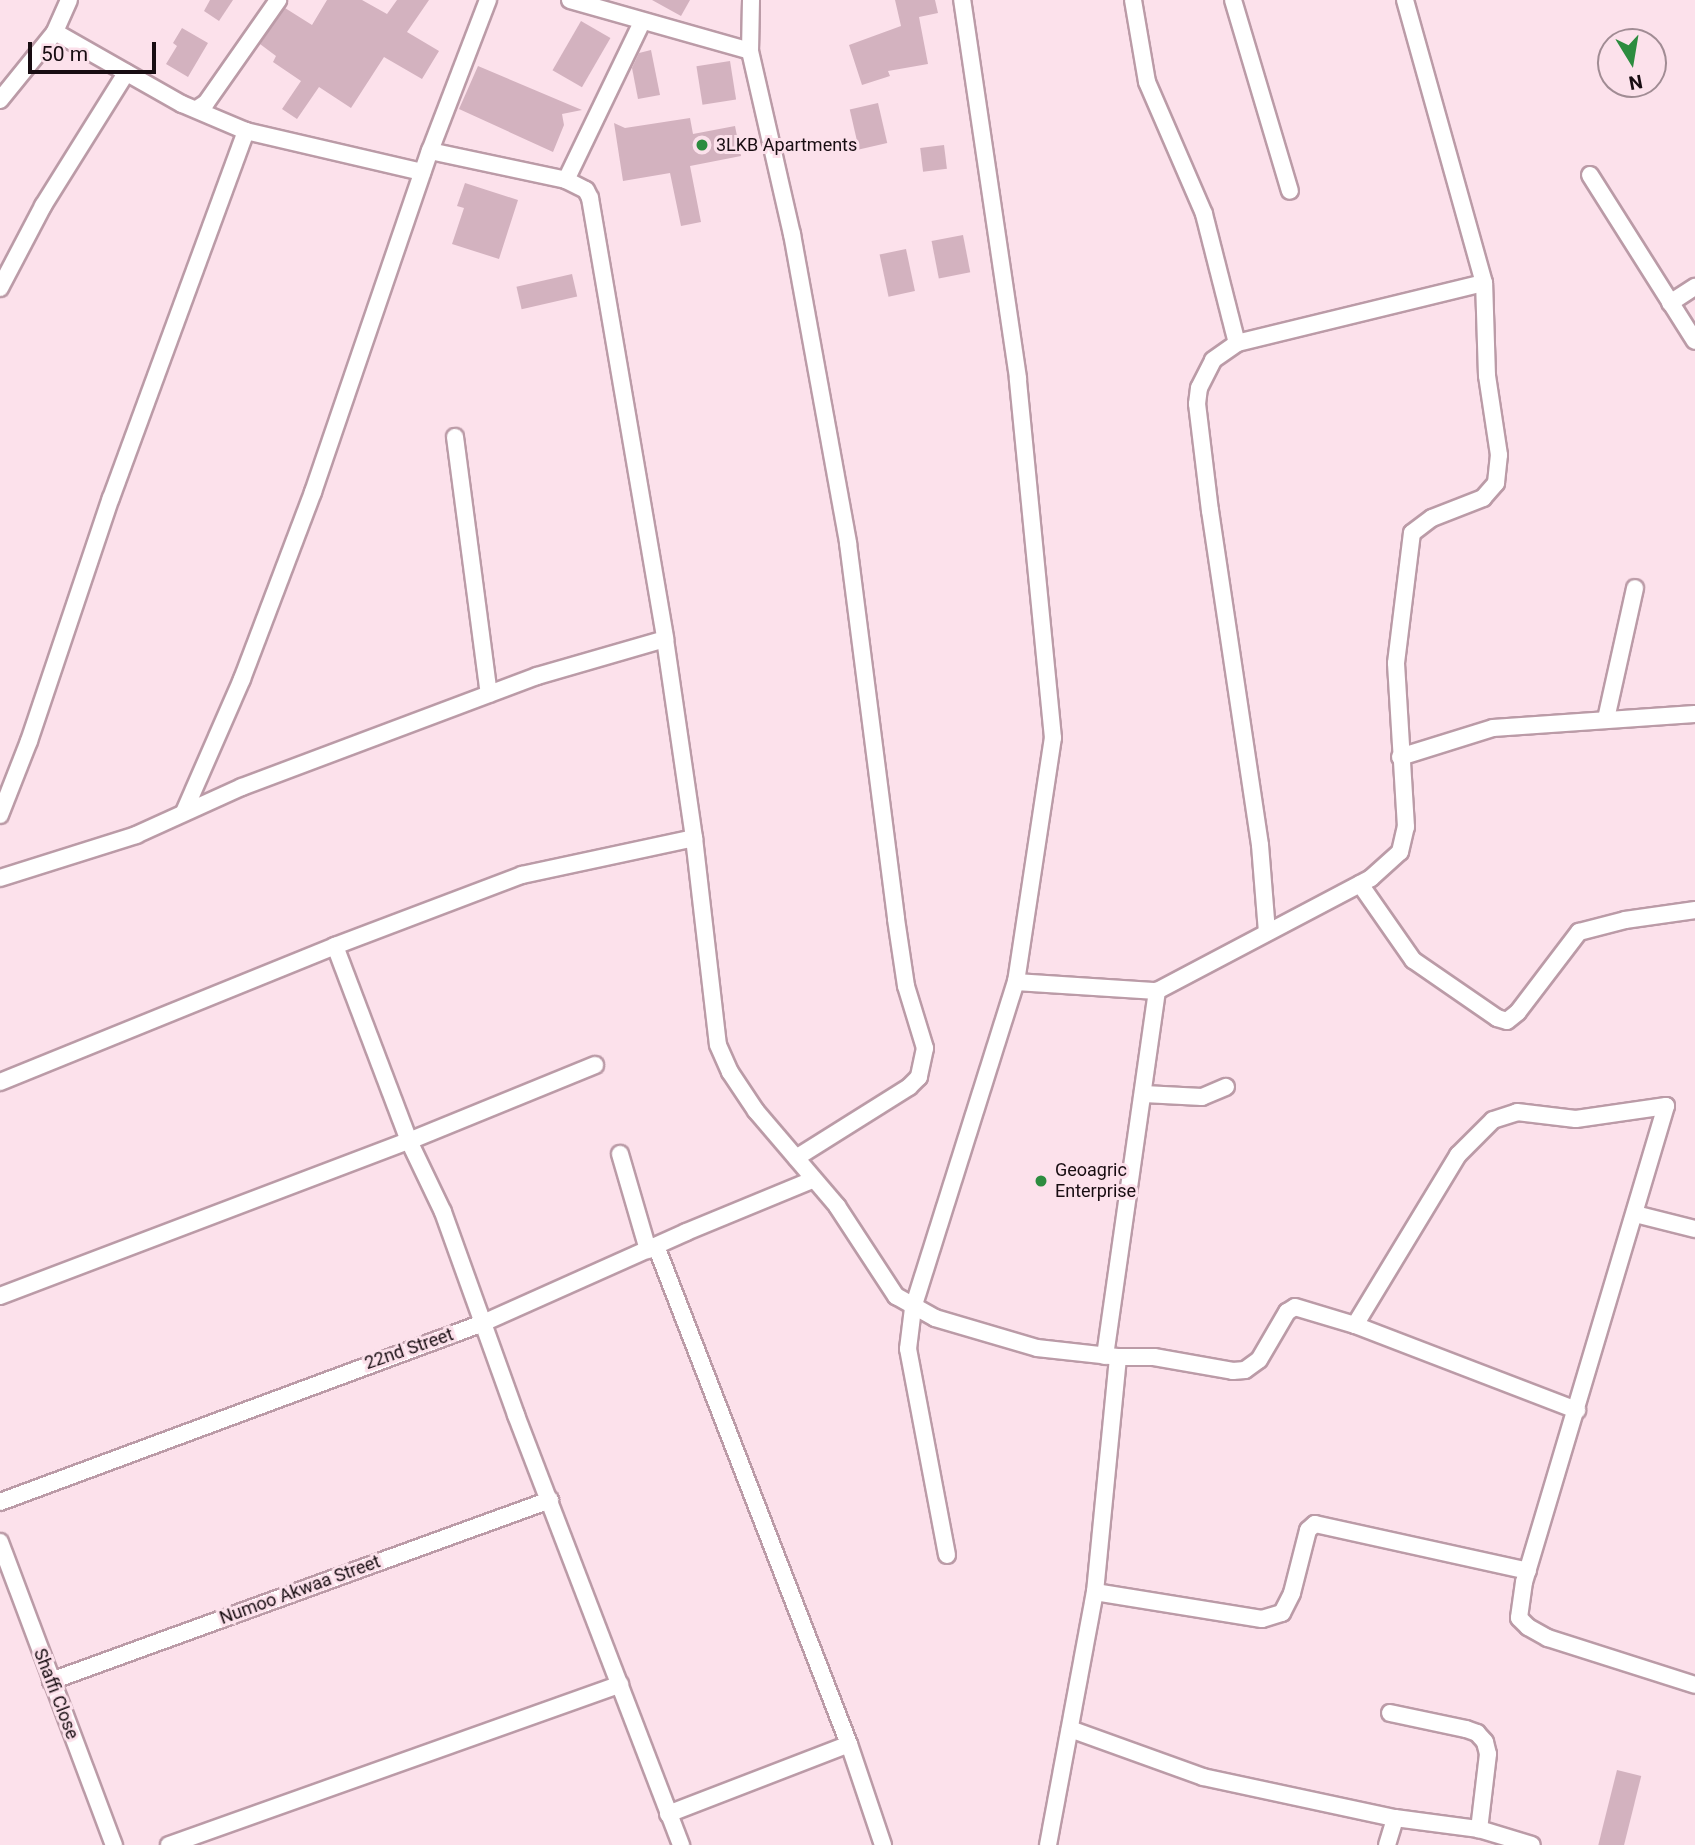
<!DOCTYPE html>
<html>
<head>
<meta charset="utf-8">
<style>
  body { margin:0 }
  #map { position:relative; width:1695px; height:1845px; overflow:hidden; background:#fce1eb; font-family:Roboto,sans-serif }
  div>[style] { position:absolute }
  .building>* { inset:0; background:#d3b2bf; transform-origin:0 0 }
  .roads { filter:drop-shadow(2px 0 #bb9ba7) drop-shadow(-2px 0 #bb9ba7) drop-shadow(0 2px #bb9ba7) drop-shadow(0 -2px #bb9ba7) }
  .street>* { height:16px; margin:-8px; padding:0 8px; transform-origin:8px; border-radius:8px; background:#fff }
  .dots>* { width:19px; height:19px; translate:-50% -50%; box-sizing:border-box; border:4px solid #fce1eb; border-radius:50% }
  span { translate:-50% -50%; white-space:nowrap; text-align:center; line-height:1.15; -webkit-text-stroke:6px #fce1eb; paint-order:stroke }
  .poi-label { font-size:18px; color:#180d12 }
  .left { translate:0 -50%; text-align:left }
  .street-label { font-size:18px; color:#180d12 }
  .north { position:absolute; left:1597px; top:28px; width:70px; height:70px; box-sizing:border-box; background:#fce1eb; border:2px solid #a18c94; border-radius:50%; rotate:169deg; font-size:19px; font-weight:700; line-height:28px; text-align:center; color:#180d12 }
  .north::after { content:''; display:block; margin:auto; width:24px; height:32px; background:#2d8c3f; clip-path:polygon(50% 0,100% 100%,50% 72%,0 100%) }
  .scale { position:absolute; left:28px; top:42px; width:128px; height:32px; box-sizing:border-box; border:4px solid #180d12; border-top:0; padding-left:9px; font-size:21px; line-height:24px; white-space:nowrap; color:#180d12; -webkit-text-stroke:5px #fce1eb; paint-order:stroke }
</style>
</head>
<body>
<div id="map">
  <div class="building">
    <i style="clip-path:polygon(210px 0,233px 0,219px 21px,204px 11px)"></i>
    <i style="clip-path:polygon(327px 0,362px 0,387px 14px,397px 0,429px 0,407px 32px,439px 51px,422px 79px,384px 57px,351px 108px,319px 87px,297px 119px,282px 109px,301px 81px,273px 62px,276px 56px,260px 44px,285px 8px,312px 25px)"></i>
    <i style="clip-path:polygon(652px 0,690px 0,681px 16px)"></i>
    <i style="clip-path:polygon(895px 0,935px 0,938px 13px,919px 17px,928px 64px,888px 71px,890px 76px,862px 85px,849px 45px,901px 26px)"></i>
    <i style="left:581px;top:21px;width:34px;height:57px;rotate:30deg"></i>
    <i style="clip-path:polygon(182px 28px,208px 43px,188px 77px,166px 64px,177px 46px,173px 43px)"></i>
    <i style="clip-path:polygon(651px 50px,660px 95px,638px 99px,632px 68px,639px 53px)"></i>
    <i style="left:730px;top:61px;width:39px;height:34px;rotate:81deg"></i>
    <i style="clip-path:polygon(478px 66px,582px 110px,562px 114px,564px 125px,553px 152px,459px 109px)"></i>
    <i style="left:878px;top:103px;width:41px;height:29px;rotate:77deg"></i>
    <i style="clip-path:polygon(690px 118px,693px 134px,735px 126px,741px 156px,690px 166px,701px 222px,681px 226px,670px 173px,623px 181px,614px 123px,625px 128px)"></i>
    <i style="left:944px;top:145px;width:24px;height:24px;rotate:83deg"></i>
    <i style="clip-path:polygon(465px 183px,518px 200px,499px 259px,452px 244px,464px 208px,457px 206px)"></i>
    <i style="left:963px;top:235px;width:38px;height:32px;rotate:79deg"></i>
    <i style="left:906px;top:249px;width:43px;height:27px;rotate:78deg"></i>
    <i style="left:572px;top:274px;width:23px;height:57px;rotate:77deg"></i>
    <i style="left:1617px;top:1770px;width:25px;height:78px;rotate:14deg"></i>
  </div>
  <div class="roads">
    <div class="street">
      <i style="left:69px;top:0;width:35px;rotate:114deg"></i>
      <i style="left:55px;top:32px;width:146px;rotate:29.6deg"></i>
      <i style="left:182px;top:104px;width:69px;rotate:22.9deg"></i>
      <i style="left:570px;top:0;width:187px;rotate:15.8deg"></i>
      <i style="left:751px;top:0;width:51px;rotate:91.1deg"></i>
      <i style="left:750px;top:51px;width:188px;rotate:77.1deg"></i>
      <i style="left:792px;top:234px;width:314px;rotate:79.7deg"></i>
      <i style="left:848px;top:543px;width:379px;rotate:82.7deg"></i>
      <i style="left:896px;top:919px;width:68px;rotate:81.5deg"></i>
      <i style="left:906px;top:986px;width:65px;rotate:73deg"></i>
      <i style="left:925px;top:1048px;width:30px;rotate:102deg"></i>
      <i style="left:919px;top:1077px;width:14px;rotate:135deg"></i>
      <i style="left:909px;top:1087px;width:133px;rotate:147.9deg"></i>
      <i style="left:1133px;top:0;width:83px;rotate:80.3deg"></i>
      <i style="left:1147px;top:82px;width:144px;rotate:66.6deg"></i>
      <i style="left:1204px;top:214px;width:133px;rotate:75.7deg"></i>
      <i style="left:1233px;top:0;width:199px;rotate:73.4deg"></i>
      <i style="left:0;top:100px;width:87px;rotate:-51deg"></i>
      <i style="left:197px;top:109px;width:11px;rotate:-34deg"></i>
      <i style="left:206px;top:103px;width:126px;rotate:-55deg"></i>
      <i style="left:430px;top:151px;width:139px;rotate:12deg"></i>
      <i style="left:566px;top:180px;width:22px;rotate:27deg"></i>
      <i style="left:586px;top:190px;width:9px;rotate:63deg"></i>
      <i style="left:590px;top:198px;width:447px;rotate:80.3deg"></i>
      <i style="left:665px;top:639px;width:201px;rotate:81.7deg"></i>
      <i style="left:694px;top:838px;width:208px;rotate:83.4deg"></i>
      <i style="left:718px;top:1045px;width:30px;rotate:66deg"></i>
      <i style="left:730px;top:1072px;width:47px;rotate:56.3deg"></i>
      <i style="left:756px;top:1111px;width:125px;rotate:49.5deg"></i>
      <i style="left:837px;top:1206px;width:108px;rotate:56.8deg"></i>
      <i style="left:896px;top:1296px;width:45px;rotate:29.4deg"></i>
      <i style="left:935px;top:1318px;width:106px;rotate:16.4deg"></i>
      <i style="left:1037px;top:1348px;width:81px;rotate:6.3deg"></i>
      <i style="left:1118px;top:1357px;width:36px"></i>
      <i style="left:1154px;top:1357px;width:80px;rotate:10deg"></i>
      <i style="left:1233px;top:1371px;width:12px;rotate:-5deg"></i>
      <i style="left:1245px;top:1370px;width:17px;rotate:-36deg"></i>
      <i style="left:1259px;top:1360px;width:56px;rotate:-59.7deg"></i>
      <i style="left:1287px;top:1312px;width:9px;rotate:-32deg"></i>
      <i style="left:1295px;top:1307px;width:63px;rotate:16.7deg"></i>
      <i style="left:1355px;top:1325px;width:238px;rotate:21deg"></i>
      <i style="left:1590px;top:175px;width:196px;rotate:57.7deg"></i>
      <i style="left:566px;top:180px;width:175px;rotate:-64.3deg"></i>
      <i style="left:0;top:288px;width:93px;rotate:-62.3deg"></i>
      <i style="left:43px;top:206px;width:157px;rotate:-58deg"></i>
      <i style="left:1670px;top:303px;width:30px;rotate:-33deg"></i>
      <i style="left:455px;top:437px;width:259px;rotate:82.5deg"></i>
      <i style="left:1606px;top:719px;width:134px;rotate:-77.5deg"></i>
      <i style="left:1400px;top:757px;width:97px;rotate:-17.3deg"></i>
      <i style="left:1493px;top:728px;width:202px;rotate:-4deg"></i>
      <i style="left:184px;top:812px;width:145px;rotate:-66.4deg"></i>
      <i style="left:242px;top:679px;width:200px;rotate:-69.2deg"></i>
      <i style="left:313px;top:492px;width:361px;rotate:-71.1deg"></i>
      <i style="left:430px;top:151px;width:162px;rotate:-69deg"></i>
      <i style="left:0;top:815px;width:79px;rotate:-68.6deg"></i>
      <i style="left:29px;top:741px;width:256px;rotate:-71.4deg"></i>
      <i style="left:111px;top:498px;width:391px;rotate:-69.8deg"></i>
      <i style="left:246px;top:131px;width:181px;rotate:13.1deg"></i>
      <i style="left:0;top:878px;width:143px;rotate:-17.5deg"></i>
      <i style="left:136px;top:835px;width:116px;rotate:-24.4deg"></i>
      <i style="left:242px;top:787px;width:315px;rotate:-20.6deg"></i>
      <i style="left:537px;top:676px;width:133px;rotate:-16.1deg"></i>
      <i style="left:1360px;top:884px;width:93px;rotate:55.1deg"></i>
      <i style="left:1413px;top:960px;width:102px;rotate:34.6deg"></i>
      <i style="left:1497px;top:1018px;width:10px;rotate:17deg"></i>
      <i style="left:1507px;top:1021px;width:14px;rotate:-39deg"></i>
      <i style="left:1518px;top:1012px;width:101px;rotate:-52.7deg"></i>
      <i style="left:1579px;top:932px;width:48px;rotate:-14.6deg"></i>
      <i style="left:1625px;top:920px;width:71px;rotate:-8.1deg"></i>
      <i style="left:1267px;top:932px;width:87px;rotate:-94.6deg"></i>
      <i style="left:1260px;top:845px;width:338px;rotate:-98.5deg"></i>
      <i style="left:1210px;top:511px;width:108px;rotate:-96.9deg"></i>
      <i style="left:1197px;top:404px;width:16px;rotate:-83deg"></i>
      <i style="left:1199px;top:388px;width:31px;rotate:-63deg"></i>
      <i style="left:1213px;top:360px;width:29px;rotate:-35deg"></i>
      <i style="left:1237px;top:343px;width:254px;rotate:-13.7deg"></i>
      <i style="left:335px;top:946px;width:209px;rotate:69.2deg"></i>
      <i style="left:409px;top:1141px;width:79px;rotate:64.4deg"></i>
      <i style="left:443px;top:1212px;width:216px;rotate:70.2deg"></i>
      <i style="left:516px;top:1415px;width:461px;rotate:69deg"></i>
      <i style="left:1016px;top:982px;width:141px;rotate:3.7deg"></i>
      <i style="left:1157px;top:991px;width:242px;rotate:-27.8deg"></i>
      <i style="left:1371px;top:878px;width:39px;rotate:-42deg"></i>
      <i style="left:1400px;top:852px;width:26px;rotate:-77deg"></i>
      <i style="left:1406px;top:827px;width:164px;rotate:-93.5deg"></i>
      <i style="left:1396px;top:663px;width:131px;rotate:-83deg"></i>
      <i style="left:1412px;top:533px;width:25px;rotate:-37deg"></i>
      <i style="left:1432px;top:518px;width:55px;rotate:-21.4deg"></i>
      <i style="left:1483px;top:498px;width:20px;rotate:-49deg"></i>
      <i style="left:1496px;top:483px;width:28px;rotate:-84deg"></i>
      <i style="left:1499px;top:455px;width:80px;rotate:-98.6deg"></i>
      <i style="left:1487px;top:376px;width:93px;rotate:-91.8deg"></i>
      <i style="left:1484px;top:283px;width:294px;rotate:-105.6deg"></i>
      <i style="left:0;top:1082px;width:362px;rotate:-22.1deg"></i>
      <i style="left:335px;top:946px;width:200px;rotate:-20.8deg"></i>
      <i style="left:522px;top:875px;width:176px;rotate:-12.1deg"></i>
      <i style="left:1144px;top:1094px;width:58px;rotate:3deg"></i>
      <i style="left:1202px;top:1097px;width:26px;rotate:-23deg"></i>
      <i style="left:620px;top:1154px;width:100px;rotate:73.7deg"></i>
      <i style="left:1635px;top:1214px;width:62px;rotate:14deg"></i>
      <i style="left:656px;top:1246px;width:534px;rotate:68.82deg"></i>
      <i style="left:849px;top:1744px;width:107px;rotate:71.4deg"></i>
      <i style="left:0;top:1296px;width:437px;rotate:-20.8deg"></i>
      <i style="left:409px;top:1141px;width:201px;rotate:-22.2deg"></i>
      <i style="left:1355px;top:1325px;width:199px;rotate:-58.8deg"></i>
      <i style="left:1458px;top:1155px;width:49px;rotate:-45deg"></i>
      <i style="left:1493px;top:1120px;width:25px;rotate:-18deg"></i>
      <i style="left:1517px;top:1112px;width:59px;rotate:6.8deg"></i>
      <i style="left:1576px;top:1119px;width:91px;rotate:-8.2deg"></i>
      <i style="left:1666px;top:1106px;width:497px;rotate:106.6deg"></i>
      <i style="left:1524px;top:1582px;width:36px;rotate:98deg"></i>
      <i style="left:1519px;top:1618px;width:13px;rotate:45deg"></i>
      <i style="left:1528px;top:1627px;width:23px;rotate:29deg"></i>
      <i style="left:1548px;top:1638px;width:154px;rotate:17.7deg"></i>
      <i style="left:1105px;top:1356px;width:369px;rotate:-81.9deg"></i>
      <i style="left:0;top:1502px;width:515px;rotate:-20.33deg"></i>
      <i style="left:483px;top:1323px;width:222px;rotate:-24.1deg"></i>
      <i style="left:686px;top:1232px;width:136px;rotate:-22.4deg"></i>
      <i style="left:0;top:1542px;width:324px;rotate:69.4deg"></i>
      <i style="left:947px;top:1555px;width:210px;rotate:-100.7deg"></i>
      <i style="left:908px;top:1349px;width:41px;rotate:-83deg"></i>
      <i style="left:913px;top:1308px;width:342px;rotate:-72.5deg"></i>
      <i style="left:1016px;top:982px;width:247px;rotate:-81.4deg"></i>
      <i style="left:1053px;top:738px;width:362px;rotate:-95.6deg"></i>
      <i style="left:1018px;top:378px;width:382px;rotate:-98.4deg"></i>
      <i style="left:1095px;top:1592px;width:169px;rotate:9.2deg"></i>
      <i style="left:1262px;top:1619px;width:21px;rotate:-17deg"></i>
      <i style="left:1282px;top:1613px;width:22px;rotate:-63deg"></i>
      <i style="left:1292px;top:1593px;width:65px;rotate:-75.7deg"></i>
      <i style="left:1308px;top:1530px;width:9px;rotate:-41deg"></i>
      <i style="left:1315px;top:1524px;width:218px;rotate:12.4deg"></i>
      <i style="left:51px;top:1681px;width:531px;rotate:-19.94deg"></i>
      <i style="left:1390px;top:1713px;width:78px;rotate:11.9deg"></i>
      <i style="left:1466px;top:1729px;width:12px;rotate:20deg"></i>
      <i style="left:1477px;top:1733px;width:12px;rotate:48deg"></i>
      <i style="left:1485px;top:1742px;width:12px;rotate:76deg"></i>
      <i style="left:1488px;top:1754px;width:76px;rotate:96.8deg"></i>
      <i style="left:1070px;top:1729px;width:141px;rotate:19.8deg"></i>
      <i style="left:1203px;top:1777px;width:196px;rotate:12.1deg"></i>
      <i style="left:1395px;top:1818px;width:85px;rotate:7.5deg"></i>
      <i style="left:1479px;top:1829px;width:55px;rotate:16.8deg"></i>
      <i style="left:668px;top:1814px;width:194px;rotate:-21.1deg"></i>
      <i style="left:169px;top:1845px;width:479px;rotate:-19.6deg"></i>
      <i style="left:1048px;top:1845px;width:257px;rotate:-79.5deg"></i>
      <i style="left:1095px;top:1592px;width:236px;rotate:-84.4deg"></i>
      <i style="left:1387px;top:1845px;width:28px;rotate:-73deg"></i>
    </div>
  </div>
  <div class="dots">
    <i style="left:702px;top:145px;background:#2d8c3f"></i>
    <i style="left:1041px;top:1181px;background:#2d8c3f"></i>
  </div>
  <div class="poi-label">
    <span class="left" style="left:716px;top:145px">3LKB Apartments</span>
    <span class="left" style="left:1055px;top:1181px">Geoagric<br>Enterprise</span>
  </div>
  <div class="street-label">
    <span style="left:409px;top:1349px;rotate:-19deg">22nd Street</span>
    <span style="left:300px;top:1590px;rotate:-20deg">Numoo Akwaa Street</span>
    <span style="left:56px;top:1694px;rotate:69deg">Shaffi Close</span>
  </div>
  <div class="north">N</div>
  <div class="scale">50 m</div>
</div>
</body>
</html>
